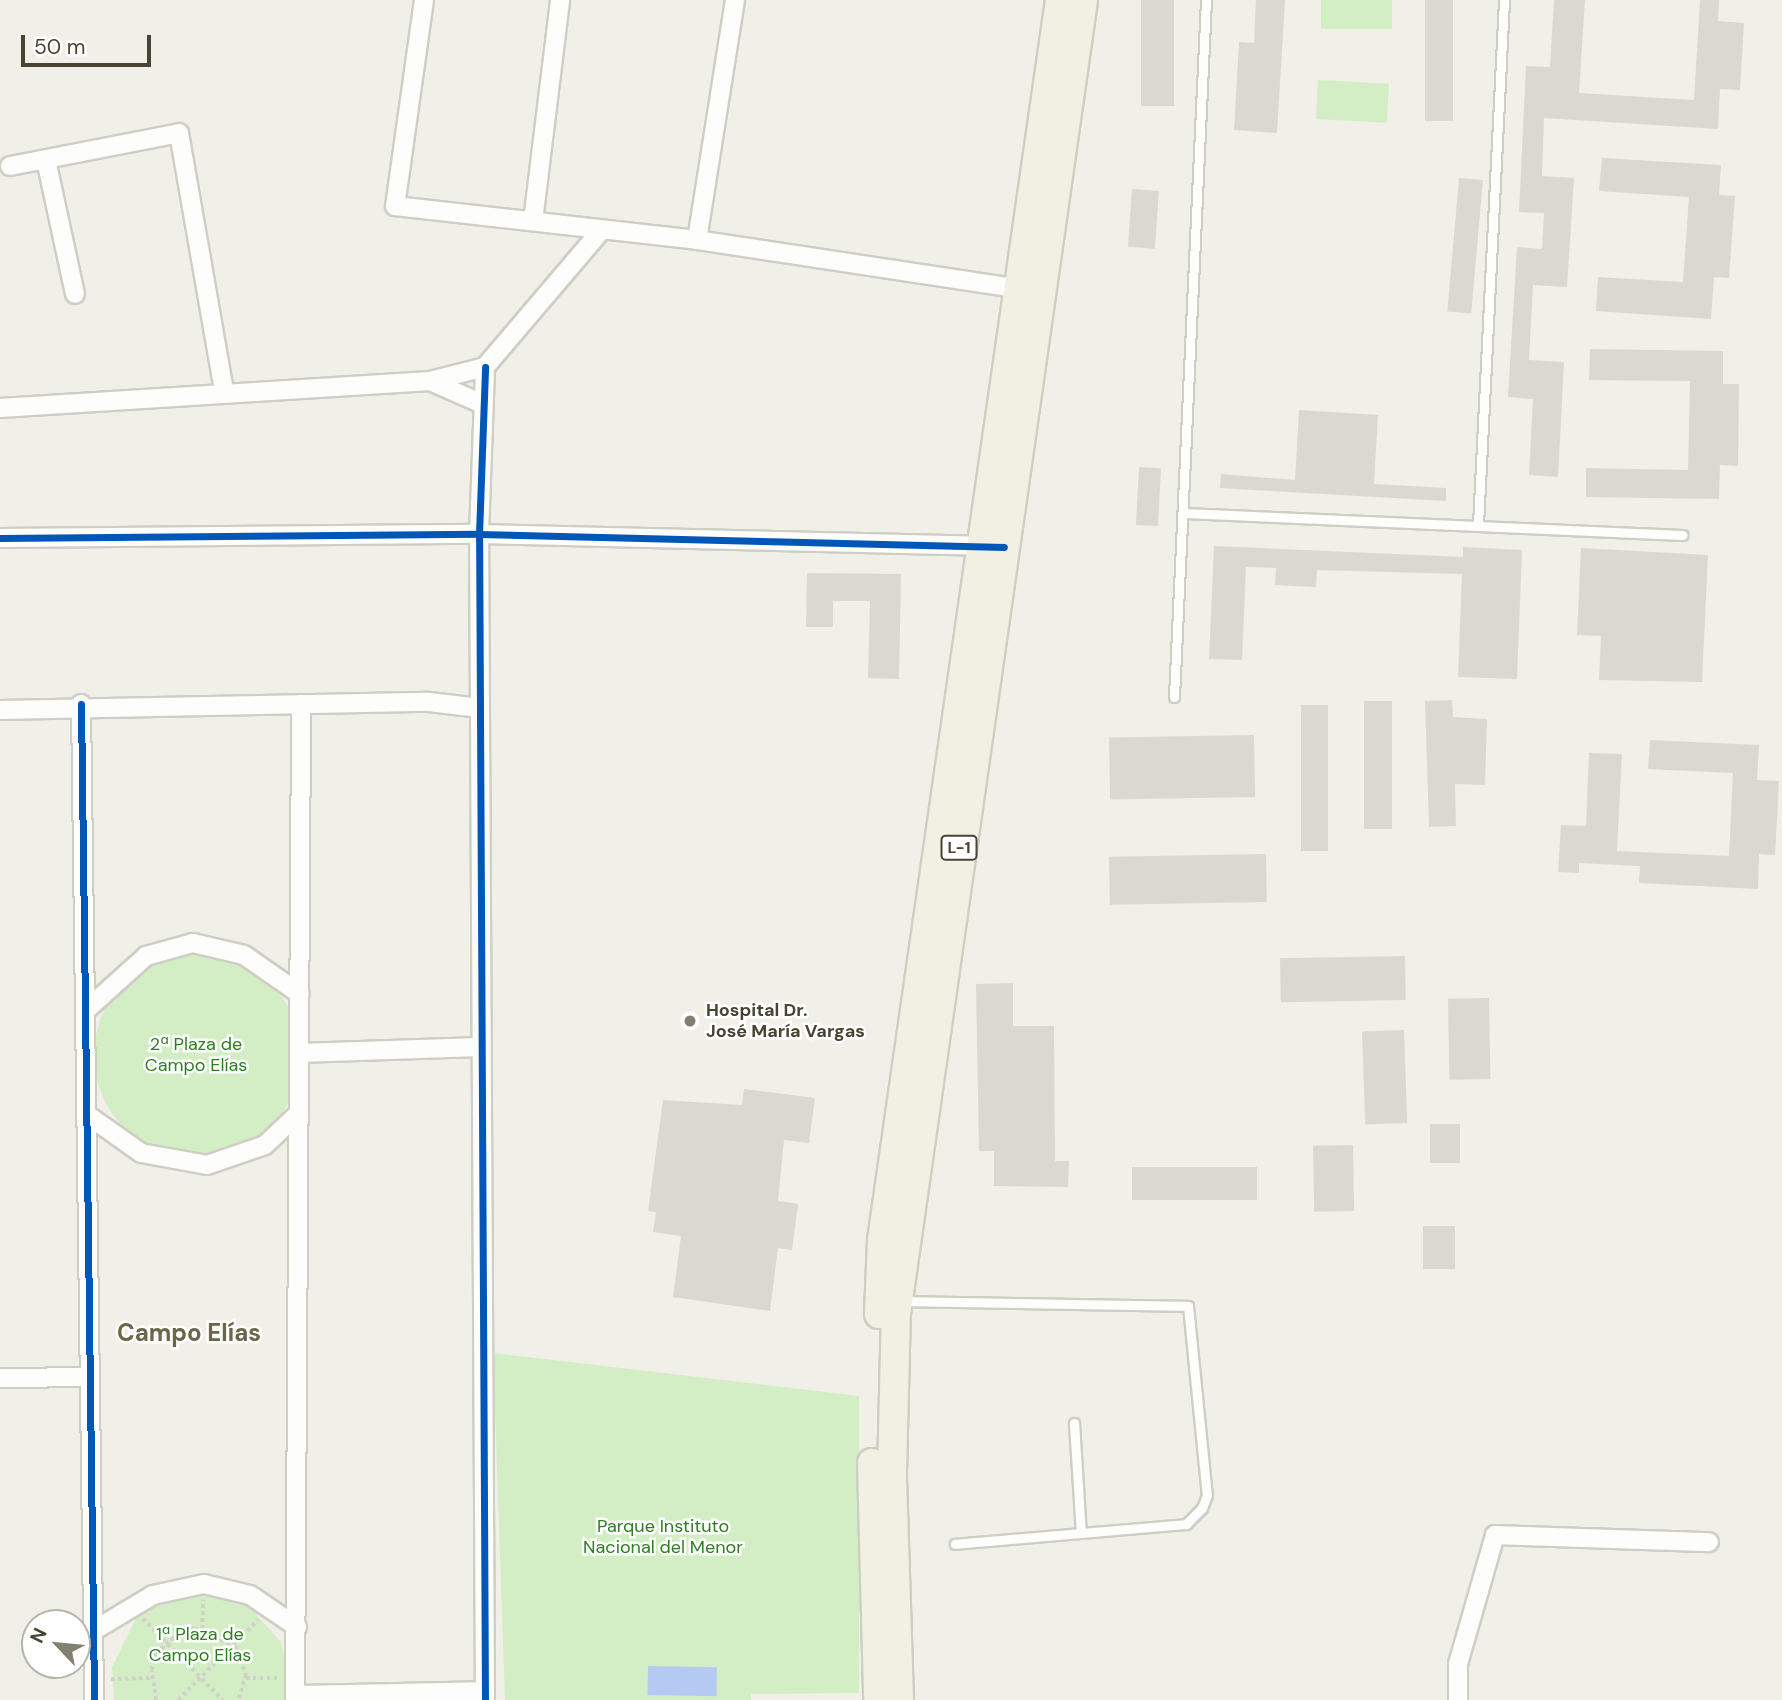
<!DOCTYPE html>
<html>
<head>
<meta charset="utf-8">
<style>
  body { margin:0 }
  #map { position:relative; width:1782px; height:1700px; overflow:hidden; background:#f0f0e8; font-family:"DM Sans",sans-serif }
  div>[style] { position:absolute }
  .green>* { inset:0; background:#d3eec5; transform-origin:0 0 }
  .round { border-radius:50% }
  .water>* { inset:0; background:#b4caf2; transform-origin:0 0 }
  .building>* { inset:0; background:#dad9d0; transform-origin:0 0 }
  .path>* { height:3.5px; margin-top:-1.75px; transform-origin:0; background:repeating-linear-gradient(90deg,#d1d0c9 0 3.5px,transparent 0 7px) }
  .roads { filter:drop-shadow(2px 0 #cecec5) drop-shadow(-2px 0 #cecec5) drop-shadow(0 2px #cecec5) drop-shadow(0 -2px #cecec5) }
  .lane>* { height:9px; margin:-4.5px; padding:0 4.5px; transform-origin:4.5px; border-radius:4.5px; background:#fdfdfc }
  .street>* { height:18px; margin:-9px; padding:0 9px; transform-origin:9px; border-radius:9px; background:#fdfdfc }
  .primary>* { height:28px; margin:-14px; padding:0 14px; transform-origin:14px; border-radius:14px; background:#f1f0e2 }
  .cycleway>* { height:7px; margin:-3.5px; padding:0 3.5px; transform-origin:3.5px; border-radius:3.5px; background:#0057b8 }
  .dots>* { width:19px; height:19px; translate:-50% -50%; box-sizing:border-box; border:4px solid #fff; border-radius:50% }
  span { translate:-50% -50%; white-space:nowrap; text-align:center; line-height:1.15; -webkit-text-stroke:5px #fff; paint-order:stroke }
  .shield-label span { padding:2px 5px; background:#fff; border:2px solid; border-radius:5px; -webkit-text-stroke-width:0 }
  .shield-label { font-size:16px; color:#474433; font-weight:700 }
  .poi-label { font-size:18px; color:#474433; font-weight:700 }
  .left { translate:0 -50%; text-align:left }
  .park-label { font-size:18px; color:#2c7e21 }
  .district-label { font-size:24px; color:#6a664a; font-weight:700 }
  .north { position:absolute; left:21px; top:1609px; width:70px; height:70px; box-sizing:border-box; background:#fff; border:2px solid #b5b4ad; border-radius:50%; rotate:296deg; font-size:19px; font-weight:700; line-height:28px; text-align:center; color:#474433 }
  .north::after { content:''; display:block; margin:auto; width:24px; height:32px; background:#828072; clip-path:polygon(50% 0,100% 100%,50% 72%,0 100%) }
  .scale { position:absolute; left:21px; top:35px; width:130px; height:32px; box-sizing:border-box; border:4px solid #474433; border-top:0; padding-left:9px; font-size:21px; line-height:24px; white-space:nowrap; color:#474433; -webkit-text-stroke:5px #fff; paint-order:stroke }
</style>
</head>
<body>
<div id="map">
  <div class="green">
    <i style="left:1321px;top:0;width:71px;height:29px"></i>
    <i style="left:1318px;top:80px;width:71px;height:39px;rotate:3deg"></i>
    <i class="round" style="left:94px;top:952px;width:206px;height:206px"></i>
    <i style="clip-path:polygon(493px 1353px,859px 1396px,859px 1693px,751px 1694px,751px 1700px,505px 1700px)"></i>
    <i style="clip-path:polygon(216px 1591px,243px 1600px,281px 1642px,288px 1670px,285px 1700px,114px 1700px,112px 1667px,137px 1616px,160px 1599px)"></i>
  </div>
  <div class="water">
    <i style="left:648px;top:1666px;width:69px;height:29px;rotate:1deg"></i>
  </div>
  <div class="building">
    <i style="left:1141px;top:0;width:33px;height:106px"></i>
    <i style="clip-path:polygon(1256px 0,1285px 0,1277px 133px,1234px 130px,1239px 42px,1254px 43px)"></i>
    <i style="left:1425px;top:0;width:28px;height:121px"></i>
    <i style="clip-path:polygon(1554px 0,1585px 0,1579px 93px,1694px 100px,1700px 0,1719px 0,1718px 21px,1744px 23px,1740px 90px,1720px 89px,1718px 129px,1544px 118px,1542px 176px,1574px 178px,1567px 287px,1533px 285px,1529px 360px,1564px 362px,1558px 477px,1529px 475px,1533px 399px,1508px 397px,1517px 247px,1542px 249px,1544px 213px,1519px 212px,1526px 66px,1550px 67px)"></i>
    <i style="clip-path:polygon(1602px 158px,1721px 165px,1719px 195px,1735px 196px,1729px 278px,1714px 277px,1711px 319px,1596px 311px,1598px 277px,1683px 282px,1689px 197px,1599px 191px)"></i>
    <i style="left:1459px;top:178px;width:24px;height:134px;rotate:5deg"></i>
    <i style="left:1132px;top:189px;width:27px;height:58px;rotate:4deg"></i>
    <i style="clip-path:polygon(1590px 349px,1723px 351px,1723px 384px,1739px 384px,1738px 466px,1720px 465px,1719px 499px,1586px 497px,1586px 468px,1688px 470px,1690px 381px,1589px 380px)"></i>
    <i style="clip-path:polygon(1299px 410px,1378px 415px,1374px 484px,1446px 488px,1446px 501px,1220px 488px,1221px 474px,1295px 480px)"></i>
    <i style="left:1139px;top:467px;width:22px;height:58px;rotate:3deg"></i>
    <i style="clip-path:polygon(1214px 546px,1463px 557px,1463px 547px,1522px 550px,1517px 679px,1458px 677px,1462px 574px,1317px 570px,1316px 587px,1275px 585px,1276px 568px,1246px 567px,1242px 660px,1209px 659px)"></i>
    <i style="clip-path:polygon(1581px 548px,1708px 555px,1702px 682px,1599px 680px,1601px 636px,1577px 635px)"></i>
    <i style="clip-path:polygon(807px 573px,901px 574px,899px 679px,868px 678px,870px 601px,833px 601px,833px 627px,806px 627px)"></i>
    <i style="clip-path:polygon(1452px 700px,1453px 717px,1487px 719px,1485px 785px,1455px 784px,1456px 826px,1429px 827px,1425px 701px)"></i>
    <i style="left:1364px;top:701px;width:28px;height:128px"></i>
    <i style="left:1301px;top:705px;width:27px;height:146px"></i>
    <i style="left:1254px;top:735px;width:62px;height:145px;rotate:89deg"></i>
    <i style="clip-path:polygon(1650px 740px,1759px 745px,1757px 780px,1779px 781px,1775px 855px,1759px 854px,1758px 889px,1639px 883px,1640px 866px,1579px 863px,1579px 873px,1558px 872px,1561px 825px,1586px 826px,1589px 753px,1622px 754px,1617px 851px,1729px 856px,1733px 773px,1648px 769px)"></i>
    <i style="left:1266px;top:854px;width:48px;height:157px;rotate:89deg"></i>
    <i style="left:1405px;top:956px;width:44px;height:125px;rotate:89deg"></i>
    <i style="clip-path:polygon(1013px 983px,1013px 1026px,1054px 1026px,1055px 1161px,1069px 1161px,1068px 1187px,994px 1186px,994px 1151px,979px 1151px,976px 984px)"></i>
    <i style="left:1489px;top:998px;width:81px;height:41px;rotate:89deg"></i>
    <i style="left:1404px;top:1030px;width:93px;height:42px;rotate:88deg"></i>
    <i style="clip-path:polygon(744px 1089px,815px 1098px,809px 1143px,784px 1140px,778px 1201px,798px 1204px,792px 1250px,778px 1248px,770px 1311px,673px 1297px,681px 1236px,653px 1232px,656px 1212px,648px 1211px,663px 1100px,742px 1105px)"></i>
    <i style="left:1430px;top:1124px;width:30px;height:39px"></i>
    <i style="left:1353px;top:1145px;width:66px;height:40px;rotate:89deg"></i>
    <i style="left:1132px;top:1167px;width:125px;height:33px"></i>
    <i style="left:1423px;top:1226px;width:32px;height:43px"></i>
  </div>
  <div class="path">
    <i style="left:143px;top:1619px;width:114px;rotate:45.4deg"></i>
    <i style="left:202px;top:1629px;width:29px;rotate:-88deg"></i>
    <i style="left:246px;top:1678px;width:33px"></i>
    <i style="left:111px;top:1679px;width:40px;rotate:-1.4deg"></i>
    <i style="left:156px;top:1700px;width:30px;rotate:-99deg"></i>
    <i style="left:151px;top:1670px;width:17px;rotate:-73deg"></i>
    <i style="left:156px;top:1654px;width:32px;rotate:-44deg"></i>
    <i style="left:179px;top:1632px;width:16px;rotate:-14deg"></i>
    <i style="left:195px;top:1628px;width:45px;rotate:24.9deg"></i>
    <i style="left:236px;top:1647px;width:30px;rotate:70deg"></i>
    <i style="left:246px;top:1675px;width:26px;rotate:106deg"></i>
    <i style="left:178px;top:1700px;width:113px;rotate:-45deg"></i>
  </div>
  <div class="roads">
    <div class="lane">
      <i style="left:1183px;top:513px;width:500px;rotate:2.52deg"></i>
      <i style="left:1478px;top:525px;width:526px;rotate:-87.16deg"></i>
      <i style="left:1174px;top:697px;width:698px;rotate:-87.37deg"></i>
      <i style="left:903px;top:1301px;width:285px;rotate:1deg"></i>
      <i style="left:1188px;top:1306px;width:190px;rotate:84.3deg"></i>
      <i style="left:1207px;top:1495px;width:14px;rotate:111deg"></i>
      <i style="left:1202px;top:1508px;width:23px;rotate:135deg"></i>
      <i style="left:1186px;top:1524px;width:232px;rotate:175.1deg"></i>
      <i style="left:1074px;top:1423px;width:110px;rotate:86.4deg"></i>
    </div>
    <div class="street">
      <i style="left:424px;top:0;width:208px;rotate:98deg"></i>
      <i style="left:395px;top:206px;width:304px;rotate:6.4deg"></i>
      <i style="left:697px;top:240px;width:328px;rotate:8.6deg"></i>
      <i style="left:46px;top:160px;width:137px;rotate:77.8deg"></i>
      <i style="left:10px;top:166px;width:172px;rotate:-11deg"></i>
      <i style="left:179px;top:133px;width:262px;rotate:80.1deg"></i>
      <i style="left:533px;top:221px;width:223px;rotate:-83deg"></i>
      <i style="left:697px;top:240px;width:243px;rotate:-81deg"></i>
      <i style="left:430px;top:381px;width:55px;rotate:23.7deg"></i>
      <i style="left:0;top:408px;width:431px;rotate:-3.6deg"></i>
      <i style="left:430px;top:381px;width:57px;rotate:-14.3deg"></i>
      <i style="left:485px;top:367px;width:177px;rotate:-49.6deg"></i>
      <i style="left:0;top:538px;width:479px;rotate:-0.5deg"></i>
      <i style="left:479px;top:534px;width:511px;rotate:1.35deg"></i>
      <i style="left:81px;top:704px;width:996px;rotate:89.25deg"></i>
      <i style="left:0;top:710px;width:429px;rotate:-1.1deg"></i>
      <i style="left:429px;top:702px;width:51px;rotate:6.7deg"></i>
      <i style="left:85px;top:1011px;width:82px;rotate:-42deg"></i>
      <i style="left:146px;top:956px;width:49px;rotate:-15.5deg"></i>
      <i style="left:193px;top:943px;width:52px;rotate:13.2deg"></i>
      <i style="left:244px;top:955px;width:68px;rotate:34.9deg"></i>
      <i style="left:300px;top:1053px;width:179px;rotate:-1.9deg"></i>
      <i style="left:86px;top:1114px;width:67px;rotate:35.3deg"></i>
      <i style="left:141px;top:1153px;width:67px;rotate:10.3deg"></i>
      <i style="left:207px;top:1165px;width:61px;rotate:-19deg"></i>
      <i style="left:265px;top:1145px;width:47px;rotate:-43.3deg"></i>
      <i style="left:0;top:1378px;width:90px;rotate:-0.6deg"></i>
      <i style="left:93px;top:1631px;width:70px;rotate:-31deg"></i>
      <i style="left:153px;top:1595px;width:52px;rotate:-12.2deg"></i>
      <i style="left:204px;top:1584px;width:47px;rotate:13.4deg"></i>
      <i style="left:250px;top:1595px;width:57px;rotate:34.2deg"></i>
      <i style="left:296px;top:1695px;width:188px;rotate:-1.2deg"></i>
      <i style="left:295px;top:1700px;width:996px;rotate:-89.65deg"></i>
      <i style="left:485px;top:1700px;width:1166px;rotate:-90.29deg"></i>
      <i style="left:479px;top:534px;width:167px;rotate:-87.9deg"></i>
      <i style="left:1458px;top:1700px;width:36px;rotate:-90deg"></i>
      <i style="left:1458px;top:1664px;width:134px;rotate:-74deg"></i>
      <i style="left:1495px;top:1535px;width:214px;rotate:1.9deg"></i>
    </div>
    <div class="primary">
      <i style="left:879px;top:1314px;width:74px;rotate:-87.7deg"></i>
      <i style="left:882px;top:1240px;width:1253px;rotate:-81.83deg"></i>
      <i style="left:872px;top:1463px;width:237px;rotate:88.5deg"></i>
      <i style="left:899px;top:1700px;width:227px;rotate:-91.8deg"></i>
      <i style="left:892px;top:1473px;width:159px;rotate:-88.6deg"></i>
      <i style="left:896px;top:1314px;width:1327px;rotate:-81.9deg"></i>
    </div>
  </div>
  <div class="cycleway">
    <i style="left:0;top:538px;width:479px;rotate:-0.5deg"></i>
    <i style="left:479px;top:534px;width:525px;rotate:1.42deg"></i>
    <i style="left:81px;top:704px;width:996px;rotate:89.25deg"></i>
    <i style="left:485px;top:1700px;width:1166px;rotate:-90.29deg"></i>
    <i style="left:479px;top:534px;width:167px;rotate:-87.9deg"></i>
  </div>
  <div class="dots">
    <i style="left:690px;top:1021px;background:#828072"></i>
  </div>
  <div class="shield-label">
    <span style="left:959px;top:848px">L-1</span>
  </div>
  <div class="poi-label">
    <span class="left" style="left:706px;top:1021px">Hospital Dr.<br>José María Vargas</span>
  </div>
  <div class="park-label">
    <span style="left:196px;top:1055px">2ª Plaza de<br>Campo Elías</span>
    <span style="left:663px;top:1537px">Parque Instituto<br>Nacional del Menor</span>
    <span style="left:200px;top:1645px">1ª Plaza de<br>Campo Elías</span>
  </div>
  <div class="district-label">
    <span style="left:189px;top:1333px">Campo Elías</span>
  </div>
  <div class="north">N</div>
  <div class="scale">50 m</div>
</div>
</body>
</html>
